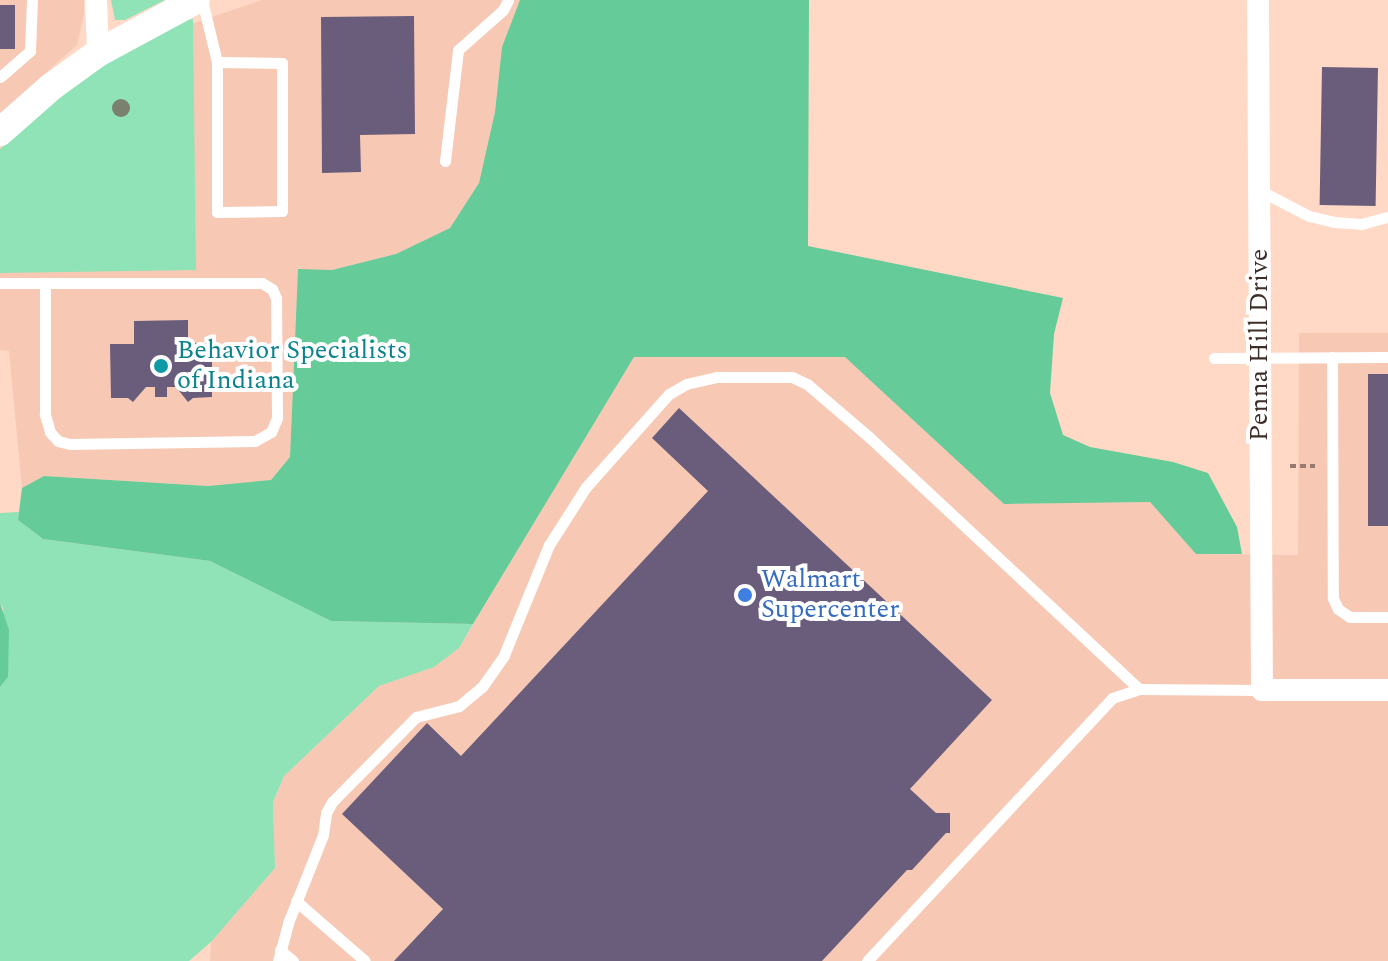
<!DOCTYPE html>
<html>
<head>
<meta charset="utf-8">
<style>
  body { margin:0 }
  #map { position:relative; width:1388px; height:961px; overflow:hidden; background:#ffd8c6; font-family:Spectral,serif }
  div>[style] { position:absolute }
  .built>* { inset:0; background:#f7c9b4 }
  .green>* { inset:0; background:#90e3b7 }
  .forest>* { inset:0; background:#65cb98 }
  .building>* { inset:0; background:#6a5d7b; transform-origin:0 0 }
  .path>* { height:4px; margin-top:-2px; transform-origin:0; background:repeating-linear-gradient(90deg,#967c70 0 6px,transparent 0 10px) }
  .service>* { height:11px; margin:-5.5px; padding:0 5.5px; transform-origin:5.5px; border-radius:5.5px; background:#fff }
  .minor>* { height:22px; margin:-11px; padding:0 11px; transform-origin:11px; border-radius:11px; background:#fff }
  .tertiary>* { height:28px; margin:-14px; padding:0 14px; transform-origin:14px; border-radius:14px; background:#fff }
  .trees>* { width:18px; height:18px; margin:-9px; border-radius:50%; background:#7a816e }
  .dots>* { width:22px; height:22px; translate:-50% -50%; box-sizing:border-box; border:4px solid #fff; border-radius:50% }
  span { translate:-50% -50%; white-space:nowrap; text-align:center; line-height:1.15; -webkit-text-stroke:8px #fff; paint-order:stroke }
  .street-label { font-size:26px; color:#3d2e27 }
  .culture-label { font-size:26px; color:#0d838f }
  .left { translate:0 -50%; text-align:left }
  .shop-label { font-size:26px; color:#366cbe }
</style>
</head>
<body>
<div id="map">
  <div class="built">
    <i style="clip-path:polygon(0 0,84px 0,84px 14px,77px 45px,0 114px)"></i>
    <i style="clip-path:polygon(262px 0,520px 0,502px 47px,495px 112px,479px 183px,450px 228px,396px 254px,332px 270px,298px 270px,290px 457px,271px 480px,208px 486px,44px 476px,22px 488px,9px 351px,0 350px,0 171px,153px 37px)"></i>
    <i style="clip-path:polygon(1299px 333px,1388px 333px,1388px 961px,210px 961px,211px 942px,275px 868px,273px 802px,284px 776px,379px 686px,434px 667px,459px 648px,634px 357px,846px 357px,1004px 504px,1150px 502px,1196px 554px,1298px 555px)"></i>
  </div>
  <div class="green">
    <i style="clip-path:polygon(111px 0,165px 0,125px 20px,115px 20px)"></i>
    <i style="clip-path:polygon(193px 19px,196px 270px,0 273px,0 149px,70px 84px,176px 21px)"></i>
    <i style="clip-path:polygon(19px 512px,18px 520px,43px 539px,210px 561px,331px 621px,473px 624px,459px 648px,434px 667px,379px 686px,284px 776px,273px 802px,275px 868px,211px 942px,189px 961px,0 961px,0 687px,8px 677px,3px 608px,0 603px,0 513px)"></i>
  </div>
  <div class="forest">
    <i style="clip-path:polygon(520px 0,809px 0,808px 246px,1063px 298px,1054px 334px,1050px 393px,1063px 435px,1090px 447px,1173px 462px,1208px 473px,1237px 527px,1242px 554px,1196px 554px,1150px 502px,1004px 504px,845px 357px,634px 357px,473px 624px,331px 621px,210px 561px,43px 539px,18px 520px,22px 488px,44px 476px,208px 486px,271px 480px,290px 457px,298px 269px,332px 270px,396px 254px,450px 228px,479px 183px,495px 112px,502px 47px)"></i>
    <i style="clip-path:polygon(0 603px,9px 630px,8px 677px,0 687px)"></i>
  </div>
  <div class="building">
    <i style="left:0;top:5px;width:15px;height:44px"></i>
    <i style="clip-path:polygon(414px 16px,415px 134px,360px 135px,361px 172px,322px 173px,321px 17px)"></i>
    <i style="left:1322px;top:67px;width:56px;height:138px;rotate:1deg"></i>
    <i style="clip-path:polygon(188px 320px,188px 343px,212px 343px,212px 397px,193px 398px,188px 402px,176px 387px,167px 387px,167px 397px,155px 397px,155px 387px,146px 387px,133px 402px,128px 398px,111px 398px,110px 344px,134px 344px,134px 321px)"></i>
    <i style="left:1368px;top:374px;width:20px;height:152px"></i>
    <i style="clip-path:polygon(679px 408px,992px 700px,910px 789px,936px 813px,950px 813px,950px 833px,946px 833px,912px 870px,907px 870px,822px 961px,394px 961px,443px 909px,342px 814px,427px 723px,461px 756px,708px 491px,652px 438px)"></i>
  </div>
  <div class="path">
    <i style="left:1290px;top:466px;width:25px"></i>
  </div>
  <div class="service">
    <i style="left:202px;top:0;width:64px;rotate:76.4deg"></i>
    <i style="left:217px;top:62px;width:150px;rotate:90deg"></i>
    <i style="left:217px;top:212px;width:65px;rotate:-0.9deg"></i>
    <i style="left:282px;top:211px;width:148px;rotate:-90deg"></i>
    <i style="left:282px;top:63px;width:65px;rotate:-179.1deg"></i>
    <i style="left:0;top:77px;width:40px;rotate:-41deg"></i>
    <i style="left:30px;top:51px;width:51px;rotate:-87.8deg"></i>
    <i style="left:445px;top:161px;width:112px;rotate:-83.3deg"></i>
    <i style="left:458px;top:50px;width:60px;rotate:-41.6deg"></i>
    <i style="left:503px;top:10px;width:11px;rotate:-63deg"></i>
    <i style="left:1259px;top:190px;width:56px;rotate:27.5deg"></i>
    <i style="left:1309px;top:216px;width:26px;rotate:13deg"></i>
    <i style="left:1334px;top:222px;width:27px;rotate:4deg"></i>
    <i style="left:1361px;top:224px;width:28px;rotate:-15deg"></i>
    <i style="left:0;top:283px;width:262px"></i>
    <i style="left:262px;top:283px;width:12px;rotate:31deg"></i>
    <i style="left:272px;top:289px;width:10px;rotate:66deg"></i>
    <i style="left:276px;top:298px;width:120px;rotate:89.5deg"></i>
    <i style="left:277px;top:418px;width:15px;rotate:113deg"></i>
    <i style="left:271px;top:432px;width:18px;rotate:151deg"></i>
    <i style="left:255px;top:441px;width:185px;rotate:179.1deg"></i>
    <i style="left:70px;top:444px;width:12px;rotate:-166deg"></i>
    <i style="left:58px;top:441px;width:12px;rotate:-132deg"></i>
    <i style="left:50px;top:432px;width:19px;rotate:-106deg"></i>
    <i style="left:45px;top:414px;width:130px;rotate:-90deg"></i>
    <i style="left:1332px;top:357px;width:241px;rotate:89.8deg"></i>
    <i style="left:1333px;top:598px;width:12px;rotate:66deg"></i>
    <i style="left:1338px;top:609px;width:14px;rotate:34deg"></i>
    <i style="left:1350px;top:617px;width:38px"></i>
    <i style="left:1214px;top:358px;width:174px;rotate:-0.3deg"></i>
    <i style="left:296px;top:901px;width:91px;rotate:41deg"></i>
    <i style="left:280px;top:950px;width:17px;rotate:40deg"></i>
    <i style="left:278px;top:961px;width:39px;rotate:-75deg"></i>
    <i style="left:288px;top:923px;width:95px;rotate:-68.3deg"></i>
    <i style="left:323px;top:835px;width:22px;rotate:-82deg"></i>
    <i style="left:326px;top:813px;width:13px;rotate:-61deg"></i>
    <i style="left:332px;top:802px;width:120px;rotate:-45.3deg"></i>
    <i style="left:416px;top:717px;width:44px;rotate:-14.3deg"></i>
    <i style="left:459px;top:706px;width:30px;rotate:-40deg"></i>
    <i style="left:482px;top:687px;width:39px;rotate:-55deg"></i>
    <i style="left:504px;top:655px;width:119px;rotate:-67.8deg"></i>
    <i style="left:549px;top:545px;width:69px;rotate:-57.5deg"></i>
    <i style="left:586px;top:487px;width:125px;rotate:-48.3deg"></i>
    <i style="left:669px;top:394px;width:20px;rotate:-30deg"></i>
    <i style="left:686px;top:384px;width:32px;rotate:-13deg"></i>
    <i style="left:717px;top:377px;width:75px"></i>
    <i style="left:792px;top:377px;width:17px;rotate:25deg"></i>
    <i style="left:807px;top:384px;width:82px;rotate:40.5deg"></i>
    <i style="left:869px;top:437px;width:369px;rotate:43deg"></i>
    <i style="left:867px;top:961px;width:359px;rotate:-47deg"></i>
    <i style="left:1112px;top:698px;width:28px;rotate:-18deg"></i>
    <i style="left:1139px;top:689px;width:123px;rotate:0.5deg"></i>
  </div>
  <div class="minor">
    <i style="left:96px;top:0;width:53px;rotate:87.8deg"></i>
    <i style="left:1258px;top:0;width:690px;rotate:89.67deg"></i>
    <i style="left:1262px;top:690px;width:126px"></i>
  </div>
  <div class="tertiary">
    <i style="left:0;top:132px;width:68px;rotate:-41.4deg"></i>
    <i style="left:51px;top:87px;width:58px;rotate:-35.9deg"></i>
    <i style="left:98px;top:53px;width:111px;rotate:-28.4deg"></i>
  </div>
  <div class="trees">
    <i style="left:121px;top:108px"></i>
  </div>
  <div class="dots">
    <i style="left:161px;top:366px;background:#0f9aa8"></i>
    <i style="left:745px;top:595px;background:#3f7fe0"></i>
  </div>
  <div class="street-label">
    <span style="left:1260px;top:345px;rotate:-90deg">Penna Hill Drive</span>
  </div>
  <div class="culture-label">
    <span class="left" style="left:177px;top:366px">Behavior Specialists<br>of Indiana</span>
  </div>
  <div class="shop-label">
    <span class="left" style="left:761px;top:595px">Walmart<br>Supercenter</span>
  </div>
</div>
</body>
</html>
